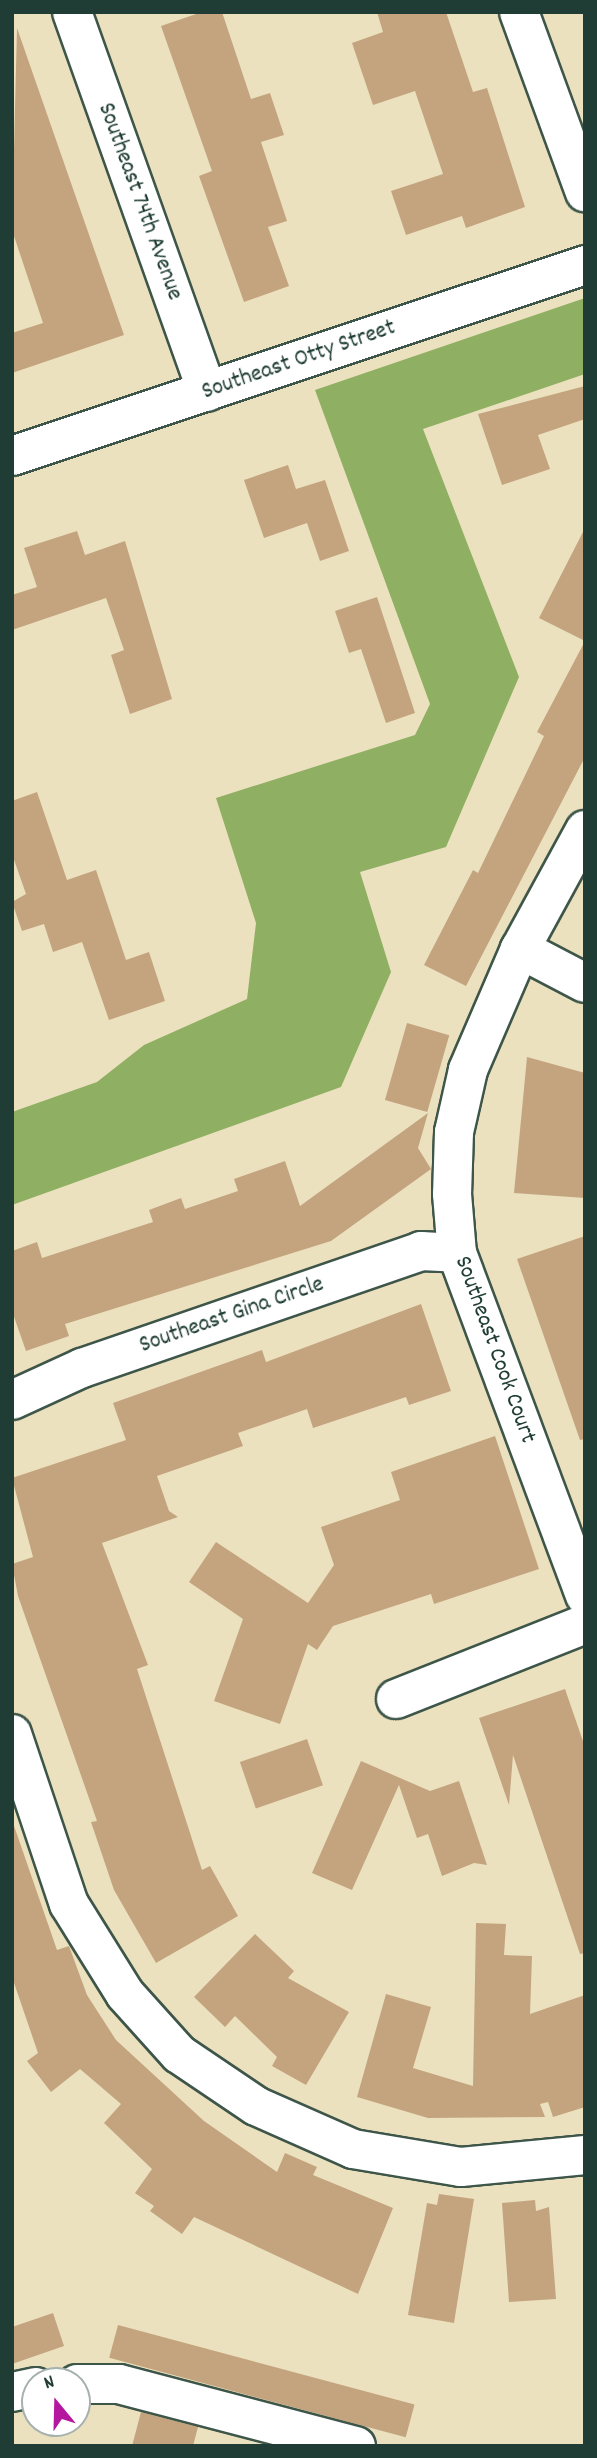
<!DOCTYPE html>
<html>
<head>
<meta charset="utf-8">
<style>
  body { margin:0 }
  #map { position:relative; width:597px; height:2458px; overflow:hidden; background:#ece1bf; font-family:Dekko,sans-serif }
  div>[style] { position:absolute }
  .forest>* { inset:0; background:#8faf62 }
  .building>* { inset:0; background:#c3a47e; transform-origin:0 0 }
  .roads { filter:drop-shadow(2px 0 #3e5649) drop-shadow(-2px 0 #3e5649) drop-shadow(0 2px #3e5649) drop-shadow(0 -2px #3e5649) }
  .minor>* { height:38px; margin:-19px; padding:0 19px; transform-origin:19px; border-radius:19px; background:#fff }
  span { translate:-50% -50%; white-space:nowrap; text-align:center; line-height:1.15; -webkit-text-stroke:7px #fff; paint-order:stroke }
  .street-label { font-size:24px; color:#1f3d34 }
  .frame { position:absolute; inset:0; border:14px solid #1f3d34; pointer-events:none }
  .north { position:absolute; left:21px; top:2367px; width:70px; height:70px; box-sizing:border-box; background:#fff; border:2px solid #a5b1ae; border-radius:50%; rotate:341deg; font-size:19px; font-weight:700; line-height:28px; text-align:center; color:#1f3d34 }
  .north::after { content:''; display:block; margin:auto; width:24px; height:32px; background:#b5179e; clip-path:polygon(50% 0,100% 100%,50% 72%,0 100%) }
</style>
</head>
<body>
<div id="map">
  <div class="forest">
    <i style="clip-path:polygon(585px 298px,585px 374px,423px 429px,519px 677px,446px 847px,360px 872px,391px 972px,341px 1087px,12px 1205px,12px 1112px,97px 1082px,144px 1045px,247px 999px,256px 923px,216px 798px,415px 735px,430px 704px,315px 390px)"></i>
  </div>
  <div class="building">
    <i style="clip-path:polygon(202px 12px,222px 12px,251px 99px,270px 93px,284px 135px,261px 142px,287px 221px,268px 227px,289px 286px,244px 302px,199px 176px,212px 171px,161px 26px)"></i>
    <i style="clip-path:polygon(377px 12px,446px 12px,473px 92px,487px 88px,525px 207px,466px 228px,462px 216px,406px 235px,391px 191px,443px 174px,415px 91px,373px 105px,352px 43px,383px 32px)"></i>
    <i style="clip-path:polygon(17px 28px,124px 335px,12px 373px,12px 333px,43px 323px,12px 230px)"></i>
    <i style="clip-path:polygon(585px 386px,585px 419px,538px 435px,550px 469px,502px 485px,478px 414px)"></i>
    <i style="clip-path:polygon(288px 465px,296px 489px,325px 480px,349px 551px,320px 561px,307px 523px,264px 538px,244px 480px)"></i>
    <i style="clip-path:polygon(585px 528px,585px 757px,466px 986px,424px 965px,473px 870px,478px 873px,544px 736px,537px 732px,585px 641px,539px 618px)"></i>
    <i style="clip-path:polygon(77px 531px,85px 555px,125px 541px,172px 699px,130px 714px,111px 655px,124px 650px,106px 598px,12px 630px,12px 595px,37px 587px,24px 548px)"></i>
    <i style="clip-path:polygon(377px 597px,415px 713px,386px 723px,361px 649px,349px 653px,335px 611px)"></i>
    <i style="clip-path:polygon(37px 792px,67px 880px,96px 870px,126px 960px,149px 952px,165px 1001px,109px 1020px,82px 942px,53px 952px,44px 924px,22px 931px,12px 902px,26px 894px,12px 854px,12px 801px)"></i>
    <i style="left:407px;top:1023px;width:44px;height:80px;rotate:16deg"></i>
    <i style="clip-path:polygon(527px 1057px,585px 1073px,585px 1198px,514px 1193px)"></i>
    <i style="clip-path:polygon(428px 1113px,418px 1148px,431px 1169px,331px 1241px,65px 1324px,69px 1336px,26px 1351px,12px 1311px,12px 1251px,37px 1242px,42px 1258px,153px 1222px,149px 1210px,181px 1198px,185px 1209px,238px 1191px,234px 1179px,285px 1161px,300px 1206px)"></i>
    <i style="clip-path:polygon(585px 1236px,585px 1439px,580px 1440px,517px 1259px)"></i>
    <i style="clip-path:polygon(421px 1304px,451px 1391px,409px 1405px,406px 1397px,313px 1428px,307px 1409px,238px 1433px,243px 1446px,157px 1476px,169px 1511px,178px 1517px,102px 1543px,148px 1665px,137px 1669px,202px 1870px,210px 1866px,238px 1916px,156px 1963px,114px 1890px,91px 1822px,97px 1821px,18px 1596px,12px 1564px,33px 1557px,12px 1478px,126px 1440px,113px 1403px,262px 1350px,266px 1362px)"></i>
    <i style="clip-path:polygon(495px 1436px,539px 1569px,434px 1604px,431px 1594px,333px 1626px,317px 1650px,308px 1644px,280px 1724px,214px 1701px,243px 1619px,189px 1582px,216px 1542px,308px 1603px,334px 1565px,321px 1527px,400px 1500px,391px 1472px)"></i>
    <i style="clip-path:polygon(565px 1689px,585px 1747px,585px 1953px,580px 1954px,513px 1755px,509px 1805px,479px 1718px)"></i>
    <i style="left:307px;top:1739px;width:49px;height:71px;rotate:71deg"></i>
    <i style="clip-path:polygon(361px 1761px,430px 1791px,459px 1781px,487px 1865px,474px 1863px,442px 1876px,428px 1834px,417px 1838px,399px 1785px,352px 1890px,312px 1873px)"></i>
    <i style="clip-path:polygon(12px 1820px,57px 1950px,69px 1946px,87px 1995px,116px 2040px,204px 2121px,277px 2172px,285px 2153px,317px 2167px,313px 2175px,393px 2208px,358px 2294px,194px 2217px,182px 2234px,150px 2211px,154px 2206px,135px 2193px,152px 2169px,104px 2123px,121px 2104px,80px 2069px,51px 2092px,27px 2061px,38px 2053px,12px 1977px)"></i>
    <i style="clip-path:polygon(476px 1923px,506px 1924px,504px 1955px,532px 1956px,530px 2014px,585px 1995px,585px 2107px,553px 2117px,548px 2102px,540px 2104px,545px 2117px,428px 2118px,357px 2097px,386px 1994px,431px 2007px,413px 2068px,473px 2086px)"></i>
    <i style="clip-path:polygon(255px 1934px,294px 1971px,288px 1978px,349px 2012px,306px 2085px,272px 2066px,277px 2057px,235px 2016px,225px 2027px,194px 1997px)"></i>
    <i style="clip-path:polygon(439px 2194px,474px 2199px,454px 2323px,408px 2315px,427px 2203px,437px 2205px)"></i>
    <i style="clip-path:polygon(535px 2200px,536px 2211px,549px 2207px,556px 2299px,509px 2302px,502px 2203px)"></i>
    <i style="clip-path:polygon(53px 2313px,64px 2346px,12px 2364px,12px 2327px)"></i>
    <i style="left:118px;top:2325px;width:307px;height:34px;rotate:15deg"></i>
    <i style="clip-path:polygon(141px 2412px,198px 2427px,193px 2446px,132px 2446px)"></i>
  </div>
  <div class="roads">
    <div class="minor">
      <i style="left:72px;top:12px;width:403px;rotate:70.4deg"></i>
      <i style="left:519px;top:12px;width:192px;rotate:69.9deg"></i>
      <i style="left:12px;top:456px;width:604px;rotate:-18.43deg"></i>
      <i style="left:585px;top:830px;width:136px;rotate:118.6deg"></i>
      <i style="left:520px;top:949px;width:132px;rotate:113.3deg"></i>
      <i style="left:468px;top:1070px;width:64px;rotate:102.7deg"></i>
      <i style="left:454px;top:1132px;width:62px;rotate:91.8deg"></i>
      <i style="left:452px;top:1194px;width:59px;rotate:85.2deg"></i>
      <i style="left:457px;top:1253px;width:366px;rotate:69.5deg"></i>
      <i style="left:520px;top:949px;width:73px;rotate:27.6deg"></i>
      <i style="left:12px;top:1400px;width:77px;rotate:-24.6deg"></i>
      <i style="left:82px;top:1368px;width:359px;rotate:-19deg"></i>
      <i style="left:421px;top:1251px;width:36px;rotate:3deg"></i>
      <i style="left:396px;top:1699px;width:203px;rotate:-21.6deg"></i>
      <i style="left:12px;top:1734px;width:179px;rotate:71.5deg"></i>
      <i style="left:69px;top:1904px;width:106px;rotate:58.1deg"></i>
      <i style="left:125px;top:1994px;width:81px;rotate:48deg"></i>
      <i style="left:179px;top:2054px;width:93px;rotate:34deg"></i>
      <i style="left:256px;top:2106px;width:106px;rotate:23.9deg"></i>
      <i style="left:353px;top:2149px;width:109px;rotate:9.5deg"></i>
      <i style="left:461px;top:2167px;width:125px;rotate:-5.5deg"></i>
      <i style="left:77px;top:2384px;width:42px"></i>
      <i style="left:119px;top:2384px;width:245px;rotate:14.7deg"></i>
      <i style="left:12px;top:2392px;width:24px;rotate:-12deg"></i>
    </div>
  </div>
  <div class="street-label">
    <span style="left:139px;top:202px;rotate:70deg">Southeast 74th Avenue</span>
    <span style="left:299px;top:361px;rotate:-19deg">Southeast Otty Street</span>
    <span style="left:232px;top:1316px;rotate:-19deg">Southeast Gina Circle</span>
    <span style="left:494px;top:1350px;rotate:70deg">Southeast Cook Court</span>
  </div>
  <div class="frame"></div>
  <div class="north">N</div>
</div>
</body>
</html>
